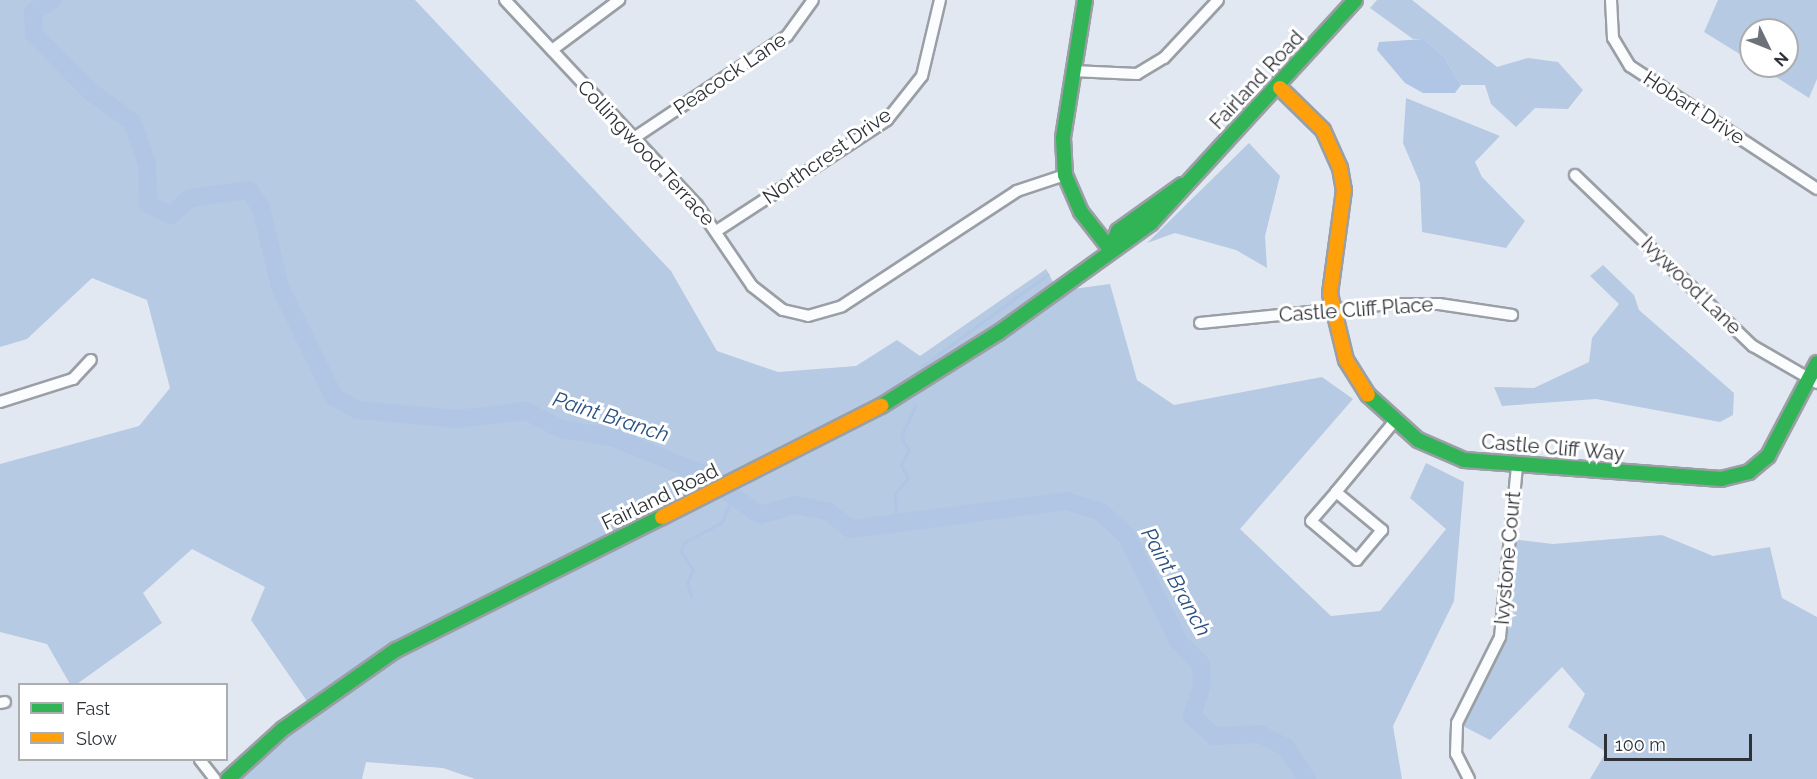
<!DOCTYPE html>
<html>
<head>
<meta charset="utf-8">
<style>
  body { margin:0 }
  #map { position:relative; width:1817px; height:779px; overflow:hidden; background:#e2e8f1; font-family:Raleway,sans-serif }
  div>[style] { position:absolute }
  .forest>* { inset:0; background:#b7cae3 }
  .water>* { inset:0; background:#b0c6e4 }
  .stream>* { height:3px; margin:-1.5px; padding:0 1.5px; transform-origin:1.5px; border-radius:1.5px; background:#b0c6e4 }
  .river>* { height:18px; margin:-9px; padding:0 9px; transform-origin:9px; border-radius:9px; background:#b0c6e4 }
  .roads { filter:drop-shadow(2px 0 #9a9fa6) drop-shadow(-2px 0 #9a9fa6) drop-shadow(0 2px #9a9fa6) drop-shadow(0 -2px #9a9fa6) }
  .street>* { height:10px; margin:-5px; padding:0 5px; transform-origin:5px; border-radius:5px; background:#fbfcfd }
  .fast>* { height:14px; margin:-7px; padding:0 7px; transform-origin:7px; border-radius:7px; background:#30b455 }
  .slow>* { height:14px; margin:-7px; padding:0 7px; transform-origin:7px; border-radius:7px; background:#ff9f0a }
  span { translate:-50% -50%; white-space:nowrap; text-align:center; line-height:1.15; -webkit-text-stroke:6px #fff; paint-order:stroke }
  .street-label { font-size:20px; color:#2e3238 }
  .water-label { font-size:21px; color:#2a5182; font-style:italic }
  .legend { position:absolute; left:18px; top:683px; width:210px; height:78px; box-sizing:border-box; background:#fff; border:2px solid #abadaf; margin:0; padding:8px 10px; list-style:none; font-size:18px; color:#2e3238 }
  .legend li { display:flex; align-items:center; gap:12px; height:30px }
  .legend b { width:30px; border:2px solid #abadaf }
  .north { position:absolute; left:1739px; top:18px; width:60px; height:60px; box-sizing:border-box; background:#fff; border:2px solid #abadaf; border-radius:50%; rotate:133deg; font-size:16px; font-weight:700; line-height:24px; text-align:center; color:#2e3238 }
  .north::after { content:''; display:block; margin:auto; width:21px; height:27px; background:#6d7279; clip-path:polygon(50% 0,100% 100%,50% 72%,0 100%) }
  .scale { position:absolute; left:1604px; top:734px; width:148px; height:27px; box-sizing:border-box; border:3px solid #2e3238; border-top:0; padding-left:8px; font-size:18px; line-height:21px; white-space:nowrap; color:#2e3238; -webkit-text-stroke:4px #fff; paint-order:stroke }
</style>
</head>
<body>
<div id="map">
  <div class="forest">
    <i style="clip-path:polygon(0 0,415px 0,671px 271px,717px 351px,778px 372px,856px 366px,897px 340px,920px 356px,1046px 269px,1058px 291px,1110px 284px,1137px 380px,1174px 405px,1322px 377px,1353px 399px,1240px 529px,1331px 616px,1380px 611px,1446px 529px,1410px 498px,1426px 463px,1464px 482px,1454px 601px,1393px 726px,1402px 779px,475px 779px,443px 768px,366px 762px,362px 779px,228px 779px,311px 707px,251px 620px,265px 587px,192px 549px,143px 593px,162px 623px,77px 684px,70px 684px,47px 644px,0 632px,0 464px,139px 426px,170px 388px,147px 300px,92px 278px,27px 339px,0 347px)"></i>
    <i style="clip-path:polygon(1377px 0,1412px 0,1497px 67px,1528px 58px,1558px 62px,1583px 90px,1568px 109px,1535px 108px,1516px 127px,1491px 104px,1485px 85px,1461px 85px,1444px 57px,1424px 39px,1413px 39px,1370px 8px)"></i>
    <i style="clip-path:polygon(1718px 0,1817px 0,1817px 79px,1809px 98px,1759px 66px,1787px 66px,1787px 30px,1751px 30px,1751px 61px,1704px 32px)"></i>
    <i style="clip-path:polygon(1406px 98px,1500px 136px,1475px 162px,1482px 177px,1525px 221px,1506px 248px,1422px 232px,1420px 183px,1403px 143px)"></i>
    <i style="clip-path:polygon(1249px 143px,1280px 176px,1265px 236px,1267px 268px,1236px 250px,1175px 233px,1147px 243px)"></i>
    <i style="clip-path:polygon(1603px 265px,1634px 295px,1639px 310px,1734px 393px,1733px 415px,1720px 422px,1596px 399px,1502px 406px,1494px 387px,1534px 388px,1589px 362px,1592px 338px,1619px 304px,1590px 276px)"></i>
    <i style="clip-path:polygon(1662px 535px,1713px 556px,1770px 547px,1782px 598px,1817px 617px,1817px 779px,1590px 779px,1606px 752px,1568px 727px,1585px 694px,1562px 667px,1490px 740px,1457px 723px,1500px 637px,1511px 539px,1553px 544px)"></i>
  </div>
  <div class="water">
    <i style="clip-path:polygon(1424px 39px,1444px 57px,1461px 85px,1455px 93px,1423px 93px,1405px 83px,1377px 50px,1379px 42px)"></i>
  </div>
  <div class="stream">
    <i style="left:921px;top:367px;width:157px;rotate:-36.2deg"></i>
    <i style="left:896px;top:523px;width:30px;rotate:-92deg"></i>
    <i style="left:895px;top:493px;width:20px;rotate:-49deg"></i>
    <i style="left:908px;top:478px;width:16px;rotate:-117deg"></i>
    <i style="left:901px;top:464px;width:16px;rotate:-60deg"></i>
    <i style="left:909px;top:450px;width:15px;rotate:-122deg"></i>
    <i style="left:901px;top:437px;width:35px;rotate:-66deg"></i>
    <i style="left:691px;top:596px;width:15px;rotate:-106deg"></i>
    <i style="left:687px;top:582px;width:13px;rotate:-63deg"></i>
    <i style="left:693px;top:570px;width:22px;rotate:-124deg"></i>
    <i style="left:681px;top:552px;width:9px;rotate:-77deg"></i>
    <i style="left:683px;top:543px;width:44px;rotate:-28.3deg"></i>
    <i style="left:722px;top:522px;width:27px;rotate:-68deg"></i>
  </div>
  <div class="river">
    <i style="left:52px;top:0;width:22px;rotate:148deg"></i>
    <i style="left:33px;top:12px;width:22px;rotate:87deg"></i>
    <i style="left:34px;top:34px;width:80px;rotate:45.5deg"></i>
    <i style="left:90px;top:91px;width:52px;rotate:36.4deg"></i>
    <i style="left:132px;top:122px;width:45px;rotate:70.3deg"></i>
    <i style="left:147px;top:164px;width:40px;rotate:88.6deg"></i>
    <i style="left:148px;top:204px;width:25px;rotate:26deg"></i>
    <i style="left:171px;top:215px;width:25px;rotate:-42deg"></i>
    <i style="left:190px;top:198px;width:60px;rotate:-7.7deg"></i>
    <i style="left:249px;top:190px;width:22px;rotate:56deg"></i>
    <i style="left:261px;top:208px;width:81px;rotate:76.5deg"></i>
    <i style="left:280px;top:287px;width:123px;rotate:63.9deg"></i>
    <i style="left:334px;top:397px;width:26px;rotate:29deg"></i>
    <i style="left:357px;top:410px;width:100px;rotate:5.1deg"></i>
    <i style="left:457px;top:419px;width:69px;rotate:-6.6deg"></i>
    <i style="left:526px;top:411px;width:39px;rotate:27deg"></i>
    <i style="left:561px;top:429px;width:52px;rotate:8.9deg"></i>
    <i style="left:612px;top:437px;width:95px;rotate:22.2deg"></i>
    <i style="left:700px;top:473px;width:73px;rotate:35deg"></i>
    <i style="left:760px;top:515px;width:36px;rotate:-16deg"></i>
    <i style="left:795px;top:505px;width:33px;rotate:11deg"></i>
    <i style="left:827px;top:511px;width:30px;rotate:37deg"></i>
    <i style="left:851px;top:529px;width:217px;rotate:-7.4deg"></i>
    <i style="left:1066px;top:501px;width:37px;rotate:17deg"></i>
    <i style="left:1101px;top:512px;width:35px;rotate:43deg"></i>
    <i style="left:1127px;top:536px;width:118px;rotate:63.9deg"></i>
    <i style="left:1179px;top:642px;width:31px;rotate:45deg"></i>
    <i style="left:1201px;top:664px;width:20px;rotate:87deg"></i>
    <i style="left:1202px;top:684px;width:34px;rotate:107deg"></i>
    <i style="left:1192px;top:716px;width:30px;rotate:42deg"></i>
    <i style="left:1214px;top:736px;width:46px;rotate:-2.5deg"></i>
    <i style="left:1260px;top:734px;width:29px;rotate:27deg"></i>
    <i style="left:1286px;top:747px;width:38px;rotate:57deg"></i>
  </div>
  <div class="roads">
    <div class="street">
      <i style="left:505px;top:0;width:281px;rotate:46.9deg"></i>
      <i style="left:697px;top:205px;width:98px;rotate:55.8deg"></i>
      <i style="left:752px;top:286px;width:39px;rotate:38deg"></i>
      <i style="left:783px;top:310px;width:26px;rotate:13deg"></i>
      <i style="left:808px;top:316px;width:35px;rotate:-16deg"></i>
      <i style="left:842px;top:306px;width:209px;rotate:-33.3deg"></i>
      <i style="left:1017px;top:191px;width:51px;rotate:-18.4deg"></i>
      <i style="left:1611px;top:0;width:38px;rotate:87deg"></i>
      <i style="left:1613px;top:38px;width:33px;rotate:59deg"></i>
      <i style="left:1630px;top:66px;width:224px;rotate:33.3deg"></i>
      <i style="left:552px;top:50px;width:84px;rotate:-36.7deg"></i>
      <i style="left:1073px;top:71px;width:64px;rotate:2.7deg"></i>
      <i style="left:1137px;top:74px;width:31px;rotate:-31deg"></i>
      <i style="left:1164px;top:58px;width:79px;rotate:-47deg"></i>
      <i style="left:634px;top:138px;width:184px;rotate:-33.7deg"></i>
      <i style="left:787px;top:36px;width:44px;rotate:-54.2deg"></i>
      <i style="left:1575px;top:175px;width:247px;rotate:43.9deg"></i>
      <i style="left:1753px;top:346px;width:74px;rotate:30deg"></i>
      <i style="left:718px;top:230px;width:202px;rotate:-33.1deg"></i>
      <i style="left:887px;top:120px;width:56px;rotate:-51.5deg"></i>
      <i style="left:922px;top:76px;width:78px;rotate:-76.7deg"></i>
      <i style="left:1200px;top:323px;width:191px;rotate:-5.7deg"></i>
      <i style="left:1390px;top:304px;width:49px"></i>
      <i style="left:1439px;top:304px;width:74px;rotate:8.6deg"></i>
      <i style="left:0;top:402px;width:77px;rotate:-17.5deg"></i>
      <i style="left:73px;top:379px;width:26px;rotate:-47deg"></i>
      <i style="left:1336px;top:492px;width:60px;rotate:39.6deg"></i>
      <i style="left:1382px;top:530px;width:39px;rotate:130deg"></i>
      <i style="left:1357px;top:560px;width:60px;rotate:-139.7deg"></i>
      <i style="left:1311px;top:521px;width:38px;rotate:-49deg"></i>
      <i style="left:1336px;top:492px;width:91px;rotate:-50.4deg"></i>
      <i style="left:0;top:703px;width:5px;rotate:-11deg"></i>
      <i style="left:200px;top:760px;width:24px;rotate:52deg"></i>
      <i style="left:1469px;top:779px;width:28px;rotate:-117deg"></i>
      <i style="left:1456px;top:754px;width:31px;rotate:-88deg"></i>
      <i style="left:1457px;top:723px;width:96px;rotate:-63.4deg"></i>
      <i style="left:1500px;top:637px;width:171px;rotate:-84.3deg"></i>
    </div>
    <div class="fast">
      <i style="left:1085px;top:0;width:140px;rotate:99.1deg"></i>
      <i style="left:1063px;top:138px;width:37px;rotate:87deg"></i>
      <i style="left:1065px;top:175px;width:40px;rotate:66.6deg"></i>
      <i style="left:1081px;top:212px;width:47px;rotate:51.9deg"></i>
      <i style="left:1110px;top:249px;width:20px;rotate:-66deg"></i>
      <i style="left:1118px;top:231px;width:79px;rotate:-35.7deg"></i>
      <i style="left:1368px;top:395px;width:67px;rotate:42deg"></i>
      <i style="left:1418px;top:440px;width:50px;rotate:23.5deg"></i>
      <i style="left:1464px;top:460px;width:258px;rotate:4.2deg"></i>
      <i style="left:1721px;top:479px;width:29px;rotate:-14deg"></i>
      <i style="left:1749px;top:472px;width:25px;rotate:-40deg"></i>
      <i style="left:1768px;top:456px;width:105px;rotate:-62.2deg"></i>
      <i style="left:881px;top:406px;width:138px;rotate:-32deg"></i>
      <i style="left:998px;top:333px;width:188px;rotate:-35.7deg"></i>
      <i style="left:1151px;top:223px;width:302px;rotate:-47.5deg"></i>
      <i style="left:228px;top:779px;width:74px;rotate:-42.3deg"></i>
      <i style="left:283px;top:729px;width:138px;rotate:-35deg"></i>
      <i style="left:396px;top:650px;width:297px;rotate:-26.6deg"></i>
    </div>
    <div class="slow">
      <i style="left:1280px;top:88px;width:60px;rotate:44.3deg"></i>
      <i style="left:1323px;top:130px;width:42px;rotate:65.9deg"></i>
      <i style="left:1340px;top:168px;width:22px;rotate:80deg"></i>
      <i style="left:1344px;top:190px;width:105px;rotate:97.7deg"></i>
      <i style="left:1330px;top:294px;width:68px;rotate:76.4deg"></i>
      <i style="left:1346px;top:360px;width:41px;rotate:57.8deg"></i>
      <i style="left:662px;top:517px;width:246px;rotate:-26.9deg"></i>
    </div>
  </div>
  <div class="street-label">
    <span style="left:730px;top:74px;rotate:-34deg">Peacock Lane</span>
    <span style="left:1257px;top:80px;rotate:-47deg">Fairland Road</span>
    <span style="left:1694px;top:108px;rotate:33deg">Hobart Drive</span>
    <span style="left:646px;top:153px;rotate:47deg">Collingwood Terrace</span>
    <span style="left:827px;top:156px;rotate:-35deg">Northcrest Drive</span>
    <span style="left:1691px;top:286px;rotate:44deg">Ivywood Lane</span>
    <span style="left:1356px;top:310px;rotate:-4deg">Castle Cliff Place</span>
    <span style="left:1553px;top:448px;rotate:5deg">Castle Cliff Way</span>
    <span style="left:660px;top:497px;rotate:-26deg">Fairland Road</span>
    <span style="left:1508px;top:558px;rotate:-85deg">Ivystone Court</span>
  </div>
  <div class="water-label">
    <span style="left:611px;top:417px;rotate:18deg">Paint Branch</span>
    <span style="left:1176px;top:582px;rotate:61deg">Paint Branch</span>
  </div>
  <ul class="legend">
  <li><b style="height:8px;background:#30b455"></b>Fast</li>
  <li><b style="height:8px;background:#ff9f0a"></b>Slow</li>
  </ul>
  <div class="north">N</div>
  <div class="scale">100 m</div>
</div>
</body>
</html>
